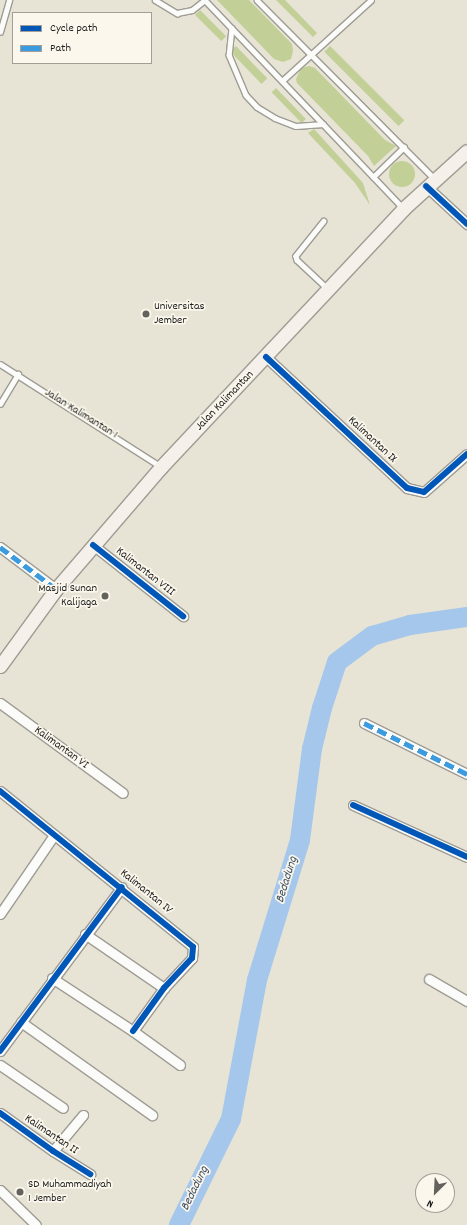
<!DOCTYPE html>
<html>
<head>
<meta charset="utf-8">
<style>
  body { margin:0 }
  #map { position:relative; width:467px; height:1225px; overflow:hidden; background:#e7e4d5; font-family:Dekko,sans-serif }
  div>[style] { position:absolute }
  .green>* { inset:0; background:#c2cf97; transform-origin:0 0 }
  .round { border-radius:50% }
  .river>* { height:20px; margin:-10px; padding:0 10px; transform-origin:10px; border-radius:10px; background:#a5c7eb }
  .roads { filter:drop-shadow(1px 0 #9e9c94) drop-shadow(-1px 0 #9e9c94) drop-shadow(0 1px #9e9c94) drop-shadow(0 -1px #9e9c94) }
  .lane>* { height:4.5px; margin:-2.25px; padding:0 2.25px; transform-origin:2.25px; border-radius:2.25px; background:#fbfbf9 }
  .street>* { height:9px; margin:-4.5px; padding:0 4.5px; transform-origin:4.5px; border-radius:4.5px; background:#fbfbf9 }
  .secondary>* { height:13px; margin:-6.5px; padding:0 6.5px; transform-origin:6.5px; border-radius:6.5px; background:#f5f1ea }
  .quiet>* { height:5px; margin-top:-2.5px; transform-origin:0; background:repeating-linear-gradient(90deg,#3c9bdf 0 10px,transparent 0 15px) }
  .cycleway>* { height:6px; margin:-3px; padding:0 3px; transform-origin:3px; border-radius:3px; background:#0057b8 }
  .dots>* { width:11px; height:11px; translate:-50% -50%; box-sizing:border-box; border:2px solid #fbf7ec; border-radius:50% }
  span { translate:-50% -50%; white-space:nowrap; text-align:center; line-height:1.15; -webkit-text-stroke:3.5px #fbf7ec; paint-order:stroke }
  .poi-label { font-size:12px; color:#1c1c1c }
  .left { translate:0 -50%; text-align:left }
  .right { translate:-100% -50%; text-align:right }
  .street-label { font-size:12px; color:#1c1c1c }
  .water-label { font-size:13px; color:#425368; font-style:italic }
  .legend { position:absolute; left:12px; top:12px; width:140px; height:52px; box-sizing:border-box; background:#fbf7ec; border:1px solid #a29f99; margin:0; padding:5px 7px; list-style:none; font-size:12px; color:#1c1c1c }
  .legend li { display:flex; align-items:center; gap:8px; height:20px }
  .legend b { width:20px; border:1px solid #a29f99 }
  .north { position:absolute; left:415px; top:1173px; width:40px; height:40px; box-sizing:border-box; background:#fbf7ec; border:1px solid #a29f99; border-radius:50%; rotate:204deg; font-size:11px; font-weight:700; line-height:16px; text-align:center; color:#1c1c1c }
  .north::after { content:''; display:block; margin:auto; width:14px; height:18px; background:#63625d; clip-path:polygon(50% 0,100% 100%,50% 72%,0 100%) }
</style>
</head>
<body>
<div id="map">
  <div class="green">
    <i style="clip-path:polygon(217px 0,249px 0,292px 44px,293px 51px,291px 59px,283px 62px,274px 59px)"></i>
    <i style="clip-path:polygon(276px 0,285px 0,317px 33px,313px 37px)"></i>
    <i style="left:200px;top:10px;width:37px;height:7px;rotate:45deg"></i>
    <i style="left:236px;top:46px;width:45px;height:8px;rotate:46deg"></i>
    <i style="left:330px;top:46px;width:105px;height:8px;rotate:45deg"></i>
    <i style="clip-path:polygon(309px 66px,315px 68px,385px 140px,396px 146px,374px 166px,368px 156px,297px 83px,296px 79px,301px 68px)"></i>
    <i style="left:276px;top:88px;width:43px;height:6px;rotate:46deg"></i>
    <i style="clip-path:polygon(314px 129px,363px 183px,370px 205px,355px 183px,308px 133px)"></i>
    <i class="round" style="left:389px;top:161px;width:26px;height:26px"></i>
  </div>
  <div class="river">
    <i style="left:179px;top:1225px;width:118px;rotate:-63.9deg"></i>
    <i style="left:231px;top:1119px;width:141px;rotate:-79.4deg"></i>
    <i style="left:257px;top:980px;width:146px;rotate:-72.9deg"></i>
    <i style="left:300px;top:840px;width:92px;rotate:-82.5deg"></i>
    <i style="left:312px;top:749px;width:42px;rotate:-76.3deg"></i>
    <i style="left:322px;top:708px;width:48px;rotate:-71.9deg"></i>
    <i style="left:337px;top:662px;width:44px;rotate:-36.6deg"></i>
    <i style="left:372px;top:636px;width:40px;rotate:-16deg"></i>
    <i style="left:410px;top:625px;width:58px;rotate:-8deg"></i>
  </div>
  <div class="roads">
    <div class="lane">
      <i style="left:155px;top:0;width:26px;rotate:31deg"></i>
      <i style="left:177px;top:13px;width:15px;rotate:-11deg"></i>
      <i style="left:192px;top:10px;width:16px;rotate:-38deg"></i>
      <i style="left:205px;top:0;width:286px;rotate:46.4deg"></i>
      <i style="left:257px;top:0;width:251px;rotate:45.2deg"></i>
      <i style="left:232px;top:28px;width:27px;rotate:96deg"></i>
      <i style="left:229px;top:55px;width:43px;rotate:67deg"></i>
      <i style="left:246px;top:95px;width:16px;rotate:47deg"></i>
      <i style="left:257px;top:107px;width:21px;rotate:31deg"></i>
      <i style="left:275px;top:118px;width:22px;rotate:21deg"></i>
      <i style="left:296px;top:126px;width:27px;rotate:-4deg"></i>
      <i style="left:0;top:32px;width:33px;rotate:-74deg"></i>
      <i style="left:282px;top:81px;width:120px;rotate:-42.3deg"></i>
      <i style="left:373px;top:177px;width:43px;rotate:-44.1deg"></i>
      <i style="left:324px;top:221px;width:45px;rotate:128.7deg"></i>
      <i style="left:296px;top:256px;width:4px;rotate:76deg"></i>
      <i style="left:297px;top:260px;width:41px;rotate:43deg"></i>
      <i style="left:0;top:364px;width:190px;rotate:32.5deg"></i>
      <i style="left:0;top:404px;width:35px;rotate:-59deg"></i>
    </div>
    <div class="street">
      <i style="left:426px;top:186px;width:56px;rotate:42.8deg"></i>
      <i style="left:266px;top:357px;width:192px;rotate:42.9deg"></i>
      <i style="left:407px;top:488px;width:17px;rotate:13deg"></i>
      <i style="left:424px;top:492px;width:57px;rotate:-41.5deg"></i>
      <i style="left:93px;top:545px;width:115px;rotate:38.3deg"></i>
      <i style="left:0;top:547px;width:70px;rotate:36.9deg"></i>
      <i style="left:0;top:703px;width:152px;rotate:36.2deg"></i>
      <i style="left:364px;top:723px;width:115px;rotate:26.3deg"></i>
      <i style="left:0;top:791px;width:248px;rotate:38.9deg"></i>
      <i style="left:193px;top:947px;width:11px;rotate:95deg"></i>
      <i style="left:192px;top:958px;width:41px;rotate:133deg"></i>
      <i style="left:164px;top:988px;width:53px;rotate:125.8deg"></i>
      <i style="left:353px;top:805px;width:125px;rotate:24.5deg"></i>
      <i style="left:0;top:914px;width:96px;rotate:-55.6deg"></i>
      <i style="left:85px;top:934px;width:96px;rotate:34.4deg"></i>
      <i style="left:52px;top:978px;width:97px;rotate:33.2deg"></i>
      <i style="left:133px;top:1031px;width:58px;rotate:35.9deg"></i>
      <i style="left:429px;top:979px;width:44px;rotate:30.1deg"></i>
      <i style="left:21px;top:1022px;width:161px;rotate:35.4deg"></i>
      <i style="left:0;top:1051px;width:204px;rotate:-53.4deg"></i>
      <i style="left:0;top:1065px;width:76px;rotate:34.3deg"></i>
      <i style="left:0;top:1113px;width:65px;rotate:35.6deg"></i>
      <i style="left:53px;top:1151px;width:44px;rotate:31.9deg"></i>
      <i style="left:53px;top:1151px;width:47px;rotate:-50.2deg"></i>
      <i style="left:0;top:1190px;width:50px;rotate:44.2deg"></i>
    </div>
    <div class="secondary">
      <i style="left:0;top:666px;width:95px;rotate:-54deg"></i>
      <i style="left:56px;top:589px;width:161px;rotate:-49.3deg"></i>
      <i style="left:161px;top:467px;width:354px;rotate:-46.8deg"></i>
      <i style="left:403px;top:209px;width:86px;rotate:-42.2deg"></i>
    </div>
  </div>
  <div class="quiet">
    <i style="left:0;top:547px;width:70px;rotate:36.9deg"></i>
    <i style="left:364px;top:723px;width:115px;rotate:26.3deg"></i>
  </div>
  <div class="cycleway">
    <i style="left:426px;top:186px;width:56px;rotate:42.8deg"></i>
    <i style="left:266px;top:357px;width:192px;rotate:42.9deg"></i>
    <i style="left:407px;top:488px;width:17px;rotate:13deg"></i>
    <i style="left:424px;top:492px;width:57px;rotate:-41.5deg"></i>
    <i style="left:93px;top:545px;width:115px;rotate:38.3deg"></i>
    <i style="left:0;top:791px;width:248px;rotate:38.9deg"></i>
    <i style="left:193px;top:947px;width:11px;rotate:95deg"></i>
    <i style="left:192px;top:958px;width:41px;rotate:133deg"></i>
    <i style="left:164px;top:988px;width:53px;rotate:125.8deg"></i>
    <i style="left:353px;top:805px;width:125px;rotate:24.5deg"></i>
    <i style="left:0;top:1051px;width:204px;rotate:-53.4deg"></i>
    <i style="left:0;top:1113px;width:65px;rotate:35.6deg"></i>
    <i style="left:53px;top:1151px;width:44px;rotate:31.9deg"></i>
  </div>
  <div class="dots">
    <i style="left:146px;top:314px;background:#63625d"></i>
    <i style="left:105px;top:596px;background:#63625d"></i>
    <i style="left:20px;top:1192px;background:#63625d"></i>
  </div>
  <div class="poi-label">
    <span class="left" style="left:154px;top:314px">Universitas<br>Jember</span>
    <span class="right" style="left:97px;top:596px">Masjid Sunan<br>Kalijaga</span>
    <span class="left" style="left:28px;top:1192px">SD Muhammadiyah<br>1 Jember</span>
  </div>
  <div class="street-label">
    <span style="left:225px;top:401px;rotate:-46deg">Jalan Kalimantan</span>
    <span style="left:81px;top:414px;rotate:32deg">Jalan Kalimantan 1</span>
    <span style="left:372px;top:440px;rotate:43deg">Kalimantan IX</span>
    <span style="left:145px;top:572px;rotate:38deg">Kalimantan VIII</span>
    <span style="left:61px;top:748px;rotate:36deg">Kalimantan VI</span>
    <span style="left:146px;top:892px;rotate:39deg">Kalimantan IV</span>
    <span style="left:51px;top:1135px;rotate:34deg">Kalimantan II</span>
  </div>
  <div class="water-label">
    <span style="left:288px;top:880px;rotate:-73deg">Bedadung</span>
    <span style="left:196px;top:1189px;rotate:-64deg">Bedadung</span>
  </div>
  <ul class="legend">
  <li><b style="height:5px;background:#0057b8"></b>Cycle path</li>
  <li><b style="height:5px;background:#3c9bdf"></b>Path</li>
  </ul>
  <div class="north">N</div>
</div>
</body>
</html>
